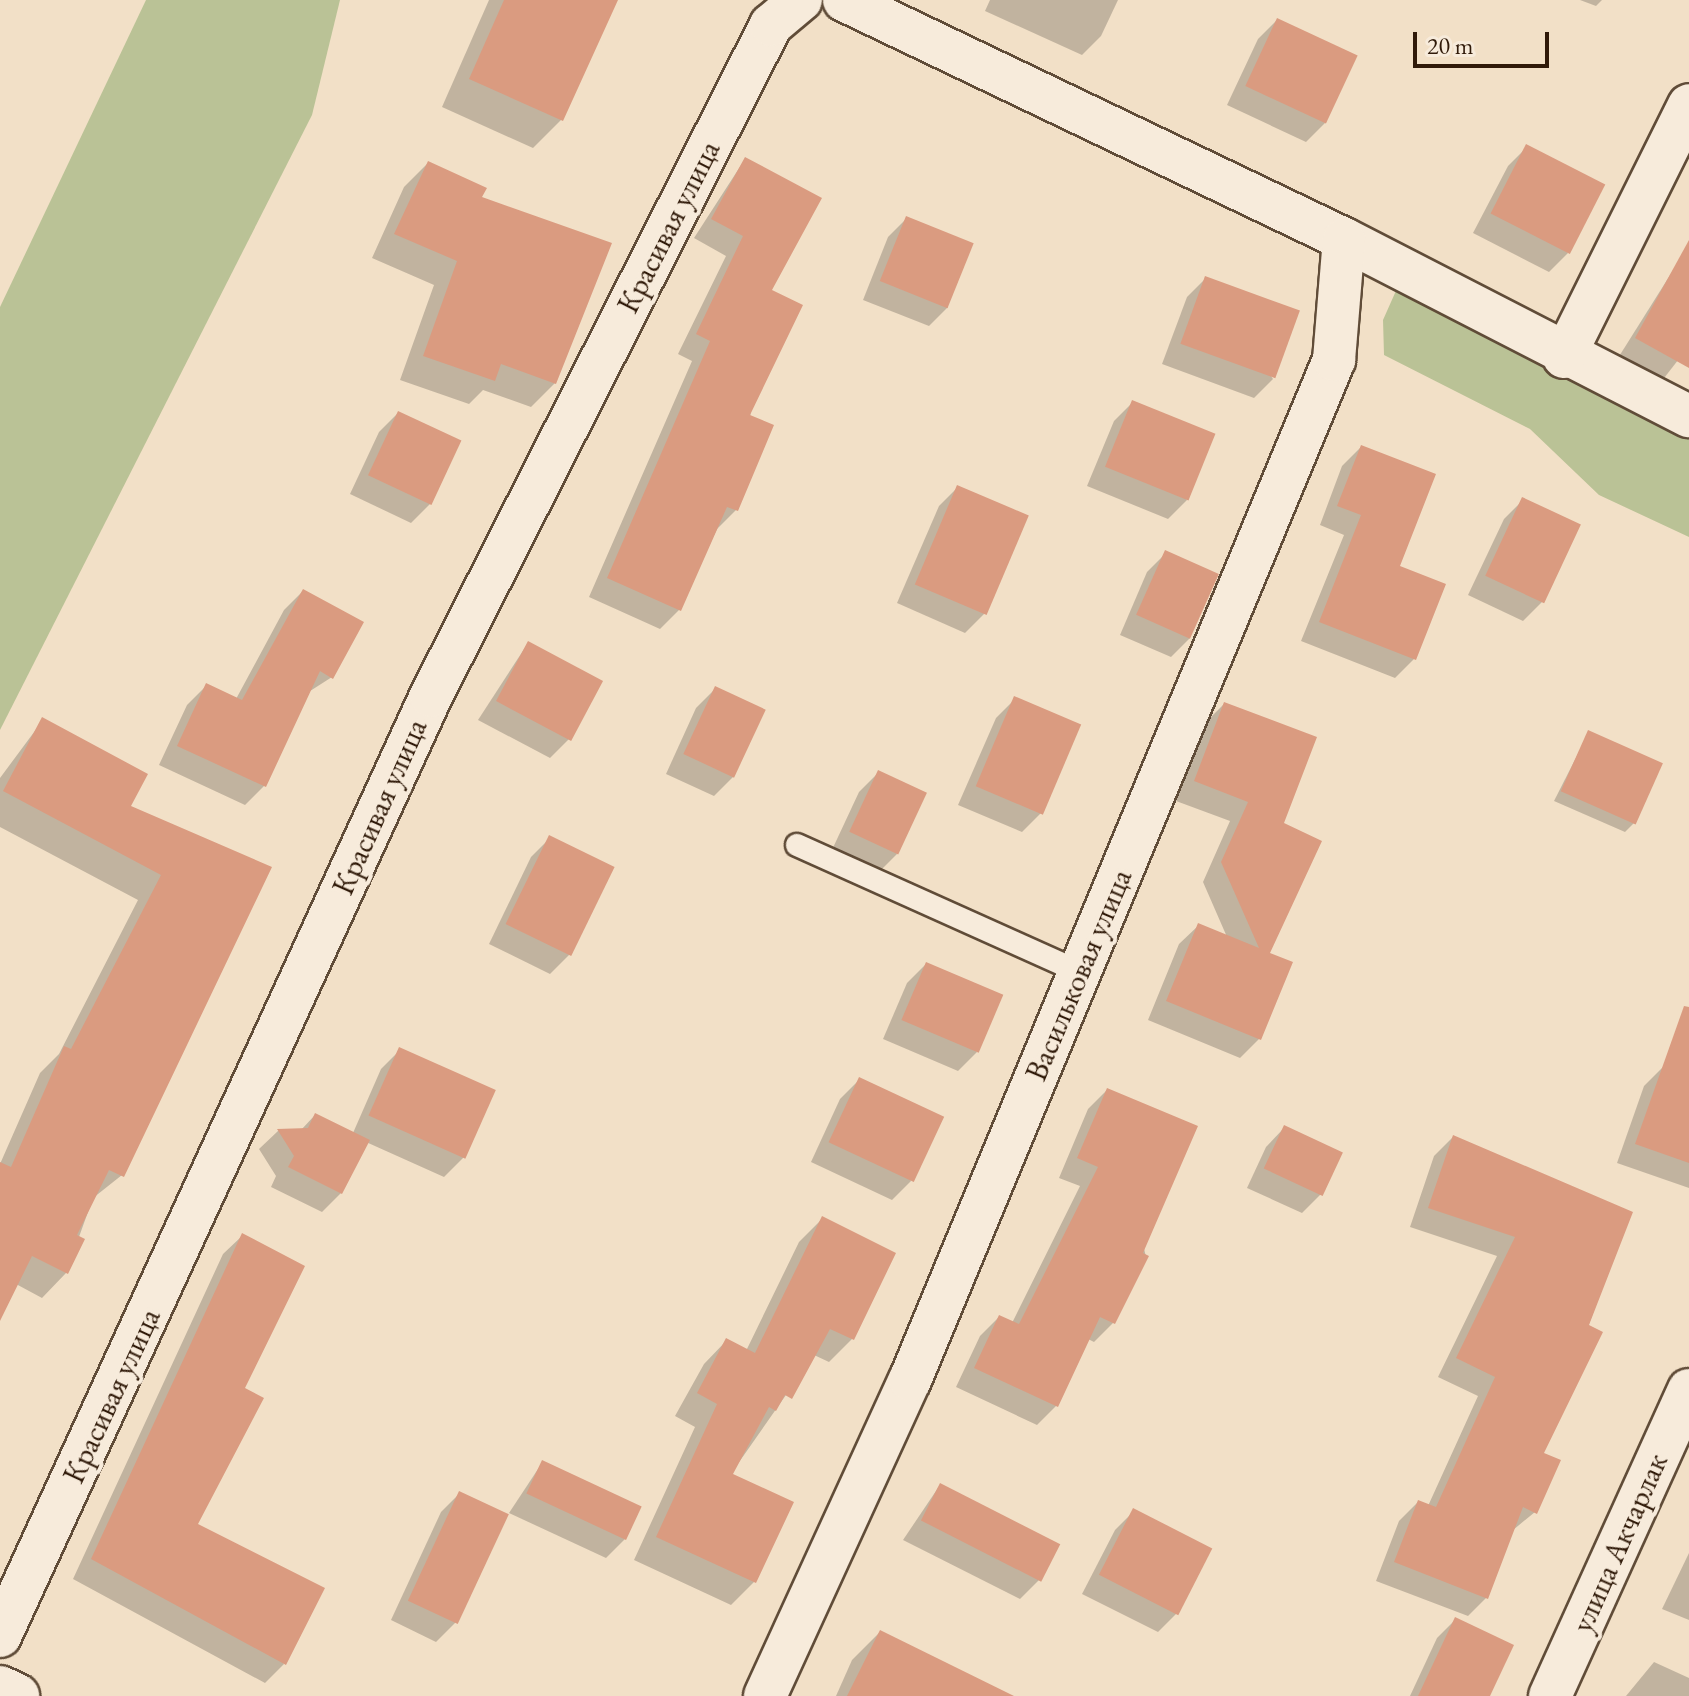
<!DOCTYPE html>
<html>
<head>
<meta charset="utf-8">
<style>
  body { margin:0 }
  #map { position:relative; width:1689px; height:1696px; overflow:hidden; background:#f2e0c7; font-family:"EB Garamond",serif }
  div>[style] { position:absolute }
  .green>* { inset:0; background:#bac296 }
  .shadow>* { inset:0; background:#0003 }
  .building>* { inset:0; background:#da9b80; transform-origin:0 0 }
  .roads { filter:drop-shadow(2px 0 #604c38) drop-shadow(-2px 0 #604c38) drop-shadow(0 2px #604c38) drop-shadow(0 -2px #604c38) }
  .service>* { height:22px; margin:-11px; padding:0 11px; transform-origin:11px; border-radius:11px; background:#f7ebdb }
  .minor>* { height:42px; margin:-21px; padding:0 21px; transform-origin:21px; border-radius:21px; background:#f7ebdb }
  .tertiary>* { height:44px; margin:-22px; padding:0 22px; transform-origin:22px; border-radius:22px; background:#f7ebdb }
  span { translate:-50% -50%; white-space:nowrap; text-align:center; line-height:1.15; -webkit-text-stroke:8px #f7ebdb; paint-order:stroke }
  .street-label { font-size:30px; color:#301a09 }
  .scale { position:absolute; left:1413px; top:32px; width:136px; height:36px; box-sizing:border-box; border:4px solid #301a09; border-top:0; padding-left:10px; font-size:24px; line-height:28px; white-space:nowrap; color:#301a09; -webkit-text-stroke:6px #f7ebdb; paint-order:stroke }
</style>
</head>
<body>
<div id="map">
  <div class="green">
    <i style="clip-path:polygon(146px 0,340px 0,312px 115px,0 730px,0 307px)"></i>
    <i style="clip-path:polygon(1431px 266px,1689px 391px,1689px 537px,1599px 495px,1530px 429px,1384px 355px,1383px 320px,1403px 275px)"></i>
  </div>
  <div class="shadow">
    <i style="clip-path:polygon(489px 0,603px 0,561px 120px,533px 148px,442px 107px)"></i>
    <i style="clip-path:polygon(990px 0,1118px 0,1101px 36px,1082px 55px,985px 11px)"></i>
    <i style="clip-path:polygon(1580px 0,1602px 0,1596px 6px)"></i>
    <i style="clip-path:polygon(1277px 20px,1325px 123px,1306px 142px,1227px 105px,1258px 39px)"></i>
    <i style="clip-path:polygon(1527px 147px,1568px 253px,1549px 272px,1473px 233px,1508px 166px)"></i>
    <i style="clip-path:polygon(745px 159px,769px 291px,736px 510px,717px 529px,679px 610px,660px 629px,589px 597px,692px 361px,678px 354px,726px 256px,694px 238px)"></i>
    <i style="clip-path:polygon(428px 163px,480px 198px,555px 383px,531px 407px,483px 390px,469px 404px,400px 380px,434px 285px,372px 258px,404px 187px)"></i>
    <i style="clip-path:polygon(907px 218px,948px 307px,929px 326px,863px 300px,888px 237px)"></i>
    <i style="clip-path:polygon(1689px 245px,1689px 346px,1661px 382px,1618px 358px)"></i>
    <i style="clip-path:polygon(1206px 278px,1273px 379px,1254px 398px,1162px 364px,1187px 297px)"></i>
    <i style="clip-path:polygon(1133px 402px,1187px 500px,1168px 519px,1087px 486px,1114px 421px)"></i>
    <i style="clip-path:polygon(398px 413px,430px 504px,411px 523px,350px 494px,379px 432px)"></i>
    <i style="clip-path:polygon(1361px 447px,1398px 567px,1444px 585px,1414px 659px,1395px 678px,1301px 641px,1344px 535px,1320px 525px,1342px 466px)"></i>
    <i style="clip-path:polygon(958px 487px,984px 614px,965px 633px,897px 603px,939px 506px)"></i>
    <i style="clip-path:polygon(1523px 500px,1542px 602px,1523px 621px,1468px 595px,1504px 519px)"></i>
    <i style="clip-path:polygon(1166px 553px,1190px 638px,1171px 657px,1120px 635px,1147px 572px)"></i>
    <i style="clip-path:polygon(303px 591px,332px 677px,307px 693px,264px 786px,245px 805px,159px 765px,187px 705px,206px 686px,236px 699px,284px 610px)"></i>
    <i style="clip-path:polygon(528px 643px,569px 739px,550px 758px,478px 720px)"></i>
    <i style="clip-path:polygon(715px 689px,733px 777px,714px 796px,666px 774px,696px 708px)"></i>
    <i style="clip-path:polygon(1015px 699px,1041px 813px,1022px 832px,958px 805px,996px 718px)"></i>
    <i style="clip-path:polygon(1224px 704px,1282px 824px,1259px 1039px,1240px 1058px,1148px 1020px,1179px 944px,1199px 925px,1227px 937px,1203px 882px,1230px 821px,1176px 801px,1205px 723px)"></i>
    <i style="clip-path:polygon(43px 720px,129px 806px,269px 868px,122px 1175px,93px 1198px,66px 1273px,42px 1298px,16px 1284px,0 1316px,0 1164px,40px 1073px,59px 1054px,138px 900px,0 827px,0 778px)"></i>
    <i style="clip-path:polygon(1589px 732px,1634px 823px,1625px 832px,1554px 801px)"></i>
    <i style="clip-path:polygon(878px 773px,897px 854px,878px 873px,831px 852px,859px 792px)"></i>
    <i style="clip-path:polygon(550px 838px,569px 955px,550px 974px,489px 944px,531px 857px)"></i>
    <i style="clip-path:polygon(926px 964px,977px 1052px,958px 1071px,883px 1039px,907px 983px)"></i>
    <i style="clip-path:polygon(400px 1050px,493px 1091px,463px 1158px,444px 1177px,366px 1142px,341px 1193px,322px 1212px,271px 1187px,276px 1176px,259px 1149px,278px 1131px,301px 1130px,315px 1115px,353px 1133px,381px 1069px)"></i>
    <i style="clip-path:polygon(1663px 1067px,1689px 1077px,1689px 1188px,1617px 1163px,1644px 1086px)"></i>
    <i style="clip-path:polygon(859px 1080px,911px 1181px,892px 1200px,811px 1162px,840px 1099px)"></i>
    <i style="clip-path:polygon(1107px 1090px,1146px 1257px,1113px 1323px,1094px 1342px,1088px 1339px,1056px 1406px,1037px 1425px,956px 1387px,980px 1336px,999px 1317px,1012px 1323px,1080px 1186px,1059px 1178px,1088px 1109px)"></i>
    <i style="clip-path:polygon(1284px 1128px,1321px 1194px,1302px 1213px,1247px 1188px,1266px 1147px)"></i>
    <i style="clip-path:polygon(1453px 1137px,1630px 1213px,1541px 1454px,1535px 1512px,1513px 1530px,1487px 1597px,1468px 1616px,1376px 1581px,1399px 1521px,1418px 1502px,1428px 1506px,1478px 1396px,1438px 1377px,1497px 1256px,1410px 1227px,1434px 1156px)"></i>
    <i style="clip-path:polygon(822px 1219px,852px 1339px,829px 1362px,814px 1355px,730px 1475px,754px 1582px,731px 1605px,634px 1560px,695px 1427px,675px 1416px,704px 1364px,727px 1340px,746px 1351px,799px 1242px)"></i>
    <i style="clip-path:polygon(242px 1236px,242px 1389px,196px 1525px,284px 1664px,265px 1683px,73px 1579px,223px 1254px)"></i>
    <i style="clip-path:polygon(542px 1463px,625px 1539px,606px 1558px,509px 1513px)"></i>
    <i style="clip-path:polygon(940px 1485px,1039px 1580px,1020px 1599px,903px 1540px)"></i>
    <i style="clip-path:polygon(460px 1493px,455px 1623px,436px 1642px,391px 1620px,441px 1512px)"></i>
    <i style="clip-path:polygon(1134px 1511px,1177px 1613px,1158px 1632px,1082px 1594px,1115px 1530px)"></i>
    <i style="clip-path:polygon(1689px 1553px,1689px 1620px,1662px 1609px)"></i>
    <i style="clip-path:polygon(1456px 1619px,1487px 1696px,1410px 1696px,1437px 1638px)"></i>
    <i style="clip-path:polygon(880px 1632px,950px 1696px,836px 1696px,852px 1660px)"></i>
    <i style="clip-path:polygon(1654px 1662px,1689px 1678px,1689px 1696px,1626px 1696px)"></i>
  </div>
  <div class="building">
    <i style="clip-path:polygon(504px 0,618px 0,563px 121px,469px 79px)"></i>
    <i style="left:1277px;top:18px;width:89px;height:75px;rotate:25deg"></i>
    <i style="left:1526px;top:144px;width:89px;height:78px;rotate:27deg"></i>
    <i style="clip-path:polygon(745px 157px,822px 198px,772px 290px,803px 305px,750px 415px,774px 425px,738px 511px,727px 507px,681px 611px,607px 578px,710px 341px,696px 334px,743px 236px,711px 219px)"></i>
    <i style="clip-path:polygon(428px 161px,487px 188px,482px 197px,612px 243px,556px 384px,501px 364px,495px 381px,423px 356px,457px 261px,394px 234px)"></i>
    <i style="left:906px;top:216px;width:73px;height:70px;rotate:22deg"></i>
    <i style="clip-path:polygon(1689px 240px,1689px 368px,1635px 338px)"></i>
    <i style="left:1205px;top:276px;width:101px;height:72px;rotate:20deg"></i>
    <i style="left:1132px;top:400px;width:90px;height:72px;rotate:22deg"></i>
    <i style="left:398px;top:411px;width:70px;height:71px;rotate:25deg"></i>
    <i style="clip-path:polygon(1361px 445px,1436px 474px,1400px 566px,1446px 584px,1416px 660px,1319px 622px,1361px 515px,1337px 506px)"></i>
    <i style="left:957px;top:485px;width:78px;height:108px;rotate:23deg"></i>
    <i style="left:1522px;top:497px;width:65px;height:87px;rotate:25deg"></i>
    <i style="left:1165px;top:550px;width:59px;height:71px;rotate:24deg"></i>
    <i style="clip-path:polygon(303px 589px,364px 622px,333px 679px,320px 671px,266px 787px,177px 746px,206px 683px,242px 700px)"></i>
    <i style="left:528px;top:641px;width:85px;height:68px;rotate:28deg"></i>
    <i style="left:715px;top:686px;width:56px;height:75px;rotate:25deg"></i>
    <i style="left:1014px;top:696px;width:73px;height:98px;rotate:23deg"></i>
    <i style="clip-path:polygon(1224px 702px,1317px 737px,1284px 823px,1322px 841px,1270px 953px,1293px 962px,1261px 1040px,1166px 1001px,1198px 923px,1259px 948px,1221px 862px,1248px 802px,1194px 781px)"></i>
    <i style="clip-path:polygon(42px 717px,148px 774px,131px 806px,272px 867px,124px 1177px,109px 1170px,77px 1235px,85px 1239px,68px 1274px,32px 1256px,0 1321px,0 1162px,11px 1167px,64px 1046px,71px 1049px,161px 875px,3px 791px)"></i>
    <i style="left:1588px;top:730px;width:82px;height:67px;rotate:24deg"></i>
    <i style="left:878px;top:770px;width:54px;height:68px;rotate:25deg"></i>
    <i style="left:549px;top:835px;width:73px;height:99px;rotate:26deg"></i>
    <i style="left:926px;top:962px;width:84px;height:63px;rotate:23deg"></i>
    <i style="clip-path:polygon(1684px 1006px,1689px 1007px,1689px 1163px,1635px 1144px)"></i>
    <i style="left:399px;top:1047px;width:106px;height:75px;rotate:24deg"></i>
    <i style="left:859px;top:1077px;width:94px;height:72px;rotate:25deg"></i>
    <i style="clip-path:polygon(1107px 1088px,1198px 1126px,1143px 1253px,1149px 1256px,1115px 1324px,1100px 1317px,1058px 1407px,974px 1368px,999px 1315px,1019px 1324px,1098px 1167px,1077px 1158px)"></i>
    <i style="clip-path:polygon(315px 1113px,370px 1140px,342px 1194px,288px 1167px,294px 1156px,277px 1129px,308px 1128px)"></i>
    <i style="left:1284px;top:1125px;width:65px;height:48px;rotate:25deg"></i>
    <i style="clip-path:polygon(1453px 1135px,1633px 1212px,1589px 1325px,1603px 1332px,1544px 1453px,1561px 1460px,1537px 1514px,1523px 1507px,1488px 1599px,1394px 1562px,1418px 1500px,1436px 1507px,1495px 1377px,1456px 1358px,1515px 1237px,1428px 1208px)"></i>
    <i style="clip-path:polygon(822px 1216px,896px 1253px,854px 1340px,830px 1329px,792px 1399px,785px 1395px,776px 1411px,769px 1407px,733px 1474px,794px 1502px,756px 1583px,656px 1537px,717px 1404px,697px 1393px,726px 1338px,755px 1353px)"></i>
    <i style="clip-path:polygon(242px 1233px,305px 1266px,245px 1388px,264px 1398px,198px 1524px,325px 1588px,286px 1665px,91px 1559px)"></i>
    <i style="left:542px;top:1460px;width:110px;height:37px;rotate:25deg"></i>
    <i style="left:940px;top:1483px;width:135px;height:42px;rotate:27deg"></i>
    <i style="left:459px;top:1491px;width:55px;height:121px;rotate:25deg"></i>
    <i style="left:1133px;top:1508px;width:89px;height:75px;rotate:27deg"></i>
    <i style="clip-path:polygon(1455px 1617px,1514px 1645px,1490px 1696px,1418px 1696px)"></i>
    <i style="clip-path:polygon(880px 1630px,1014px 1696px,847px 1696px)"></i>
  </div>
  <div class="roads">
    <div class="service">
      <i style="left:797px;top:845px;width:310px;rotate:24.2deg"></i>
    </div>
    <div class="minor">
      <i style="left:844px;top:0;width:554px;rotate:25.55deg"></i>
      <i style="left:1344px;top:239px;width:388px;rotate:27.2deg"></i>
      <i style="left:1564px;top:357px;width:281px;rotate:-63.6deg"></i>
      <i style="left:0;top:1636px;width:1034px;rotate:-65.37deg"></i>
      <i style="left:431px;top:696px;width:752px;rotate:-63.13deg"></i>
      <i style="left:771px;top:25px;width:39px;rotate:-40deg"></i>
      <i style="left:765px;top:1696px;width:348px;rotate:-65.4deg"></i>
      <i style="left:910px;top:1380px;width:1105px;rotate:-67.43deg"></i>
      <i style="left:1334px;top:360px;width:121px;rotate:-85.3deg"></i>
      <i style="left:1550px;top:1696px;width:336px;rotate:-65.6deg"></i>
    </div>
    <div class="tertiary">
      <i style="left:0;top:1688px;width:19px;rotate:25deg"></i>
    </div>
  </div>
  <div class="street-label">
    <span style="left:669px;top:227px;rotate:-63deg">Красивая улица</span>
    <span style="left:380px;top:807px;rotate:-66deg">Красивая улица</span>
    <span style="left:1079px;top:975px;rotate:-67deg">Васильковая улица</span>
    <span style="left:112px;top:1396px;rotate:-65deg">Красивая улица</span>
    <span style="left:1620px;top:1543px;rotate:-66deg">улица Акчарлак</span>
  </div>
  <div class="scale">20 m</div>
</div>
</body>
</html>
